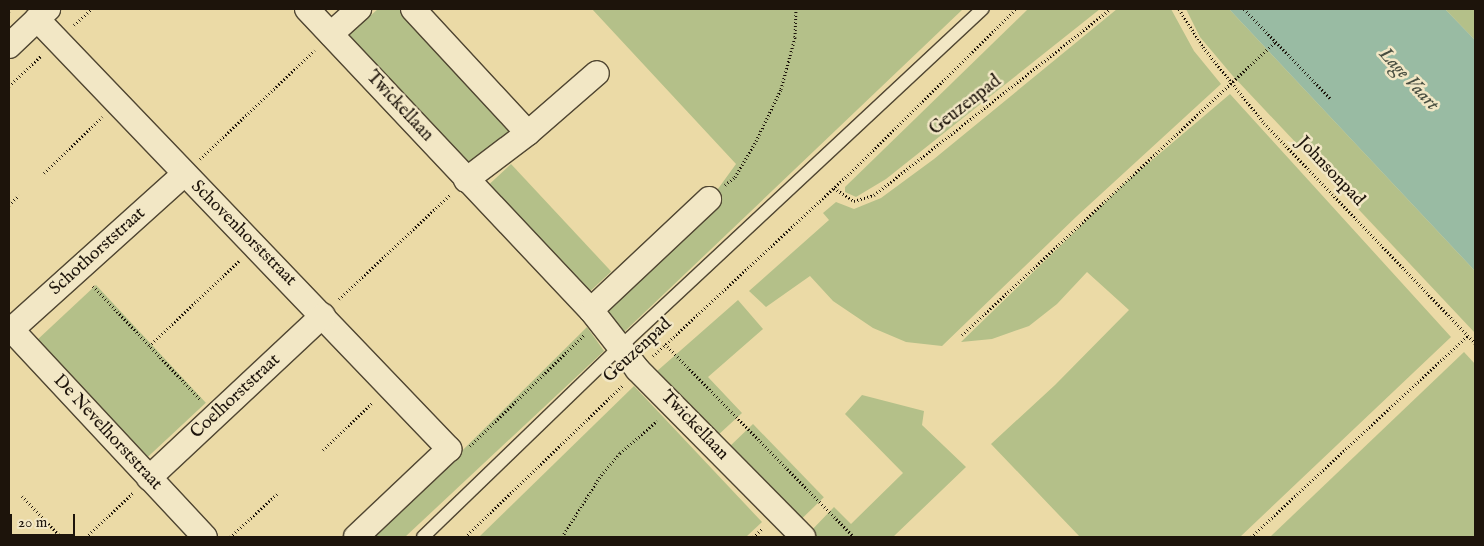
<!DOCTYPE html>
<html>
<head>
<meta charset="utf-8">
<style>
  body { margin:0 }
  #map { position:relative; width:1484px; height:546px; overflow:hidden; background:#ebdaa6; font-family:"IM FELL English",serif }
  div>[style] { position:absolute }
  .green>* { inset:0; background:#b4c089; transform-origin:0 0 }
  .water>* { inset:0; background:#99bba3 }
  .path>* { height:3px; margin-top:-1.5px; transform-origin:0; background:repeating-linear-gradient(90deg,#1d140b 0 1px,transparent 0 3.5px) }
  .roads { filter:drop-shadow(1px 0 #504632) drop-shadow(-1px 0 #504632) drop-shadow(0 1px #504632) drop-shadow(0 -1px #504632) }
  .lane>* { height:12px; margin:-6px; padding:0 6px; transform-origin:6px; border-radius:6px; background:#f2e7c5 }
  .street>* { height:24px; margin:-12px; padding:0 12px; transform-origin:12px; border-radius:12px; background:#f2e7c5 }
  span { translate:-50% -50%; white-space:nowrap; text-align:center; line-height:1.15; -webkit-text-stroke:5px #f2e7c5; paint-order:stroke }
  .street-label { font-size:18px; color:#1d140b }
  .water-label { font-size:19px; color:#484e40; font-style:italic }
  .frame { position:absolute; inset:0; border:10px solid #1d140b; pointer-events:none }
  .scale { position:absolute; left:10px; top:514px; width:65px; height:22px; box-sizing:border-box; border:2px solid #1d140b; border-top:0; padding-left:6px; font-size:15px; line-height:18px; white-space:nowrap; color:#1d140b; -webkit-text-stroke:4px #f2e7c5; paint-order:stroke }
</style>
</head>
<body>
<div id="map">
  <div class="green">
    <i style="clip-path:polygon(378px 9px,399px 9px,514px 130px,472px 172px,346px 37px)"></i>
    <i style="clip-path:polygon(592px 9px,963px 9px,623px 333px,604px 313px,721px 203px,715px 193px,736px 164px)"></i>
    <i style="clip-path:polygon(1028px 9px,1100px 9px,886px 179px,856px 197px,845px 192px,845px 187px)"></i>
    <i style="clip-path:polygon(1117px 9px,1171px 9px,1194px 51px,1221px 84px,1077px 216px,942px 346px,906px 342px,873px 328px,833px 301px,810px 276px,766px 307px,749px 291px,829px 220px,823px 213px,836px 202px,854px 209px,881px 198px,934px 159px)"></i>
    <i style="clip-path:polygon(1186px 9px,1229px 9px,1475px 271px,1475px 333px,1232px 75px,1200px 37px)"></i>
    <i style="clip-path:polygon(1445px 9px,1475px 9px,1475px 40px)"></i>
    <i style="clip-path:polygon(1230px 94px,1451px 337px,1240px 537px,1080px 537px,991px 444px,1055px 385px,1129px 310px,1087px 272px,1057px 304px,1029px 326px,992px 339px,961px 342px,1125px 183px)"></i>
    <i style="left:511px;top:164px;width:147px;height:33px;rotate:47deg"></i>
    <i style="left:96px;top:285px;width:161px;height:82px;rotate:47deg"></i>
    <i style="clip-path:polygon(738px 300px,763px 329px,708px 377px,742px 413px,717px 436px,656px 372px)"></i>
    <i style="clip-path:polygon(587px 327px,604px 351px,405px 537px,375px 537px)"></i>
    <i style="clip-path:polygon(1464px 352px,1475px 364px,1475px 537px,1270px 537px)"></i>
    <i style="clip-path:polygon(634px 386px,762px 522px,746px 537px,479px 537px)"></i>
    <i style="clip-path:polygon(862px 395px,924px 411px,922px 425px,966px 467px,893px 537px,813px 537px,809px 533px,834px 507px,851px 524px,903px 473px,845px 414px)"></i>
    <i style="left:753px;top:424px;width:102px;height:34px;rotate:46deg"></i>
  </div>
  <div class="water">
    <i style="clip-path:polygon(1229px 9px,1445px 9px,1475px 40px,1475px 271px)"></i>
  </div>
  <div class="path">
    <i style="left:1179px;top:9px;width:45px;rotate:57.7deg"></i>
    <i style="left:1203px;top:47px;width:97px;rotate:51.2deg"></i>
    <i style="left:1264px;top:123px;width:305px;rotate:46.2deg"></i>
    <i style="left:1244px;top:9px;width:124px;rotate:46deg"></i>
    <i style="left:9px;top:11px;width:3px;rotate:-45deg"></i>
    <i style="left:74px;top:25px;width:24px;rotate:-42deg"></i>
    <i style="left:9px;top:86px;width:45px;rotate:-43.2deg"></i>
    <i style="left:200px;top:159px;width:158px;rotate:-43.5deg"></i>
    <i style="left:44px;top:173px;width:81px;rotate:-44deg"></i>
    <i style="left:725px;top:185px;width:13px;rotate:-39deg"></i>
    <i style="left:735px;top:177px;width:42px;rotate:-59.7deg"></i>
    <i style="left:756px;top:141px;width:58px;rotate:-64.3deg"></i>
    <i style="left:781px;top:89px;width:54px;rotate:-74.9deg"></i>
    <i style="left:795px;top:37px;width:28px;rotate:-88deg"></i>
    <i style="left:834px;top:188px;width:24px;rotate:33deg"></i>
    <i style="left:854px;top:201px;width:21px;rotate:-17deg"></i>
    <i style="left:874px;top:195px;width:300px;rotate:-38.2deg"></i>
    <i style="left:9px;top:205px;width:14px;rotate:-45deg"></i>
    <i style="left:93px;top:286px;width:156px;rotate:46.6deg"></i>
    <i style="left:339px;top:299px;width:154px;rotate:-43.2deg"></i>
    <i style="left:962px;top:335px;width:430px;rotate:-43.1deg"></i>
    <i style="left:665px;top:344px;width:270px;rotate:45.6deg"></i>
    <i style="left:149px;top:346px;width:124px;rotate:-43.4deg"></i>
    <i style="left:653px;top:356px;width:266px;rotate:-42.9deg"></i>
    <i style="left:848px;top:175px;width:236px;rotate:-44.7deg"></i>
    <i style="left:470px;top:446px;width:159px;rotate:-44.2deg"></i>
    <i style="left:323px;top:450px;width:69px;rotate:-43.8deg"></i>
    <i style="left:22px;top:496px;width:57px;rotate:46.4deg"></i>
    <i style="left:86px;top:537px;width:66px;rotate:-43.2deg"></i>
    <i style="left:230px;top:537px;width:64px;rotate:-42.5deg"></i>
    <i style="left:465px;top:537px;width:218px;rotate:-43.9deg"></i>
    <i style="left:562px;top:537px;width:73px;rotate:-57.8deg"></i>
    <i style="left:601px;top:475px;width:29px;rotate:-49deg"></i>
    <i style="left:620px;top:453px;width:49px;rotate:-40.9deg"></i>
    <i style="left:753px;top:537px;width:13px;rotate:-42deg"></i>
    <i style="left:1251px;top:537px;width:296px;rotate:-42.9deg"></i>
  </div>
  <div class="roads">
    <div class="lane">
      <i style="left:423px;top:537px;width:272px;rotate:-44deg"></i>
      <i style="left:619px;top:348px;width:497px;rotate:-43deg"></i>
    </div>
    <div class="street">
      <i style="left:307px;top:9px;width:414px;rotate:46.7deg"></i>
      <i style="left:591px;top:310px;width:76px;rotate:51.9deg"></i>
      <i style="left:638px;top:370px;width:235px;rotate:45.3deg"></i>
      <i style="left:413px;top:9px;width:169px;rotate:47.2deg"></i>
      <i style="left:37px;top:19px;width:596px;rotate:46.22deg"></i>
      <i style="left:449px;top:449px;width:128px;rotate:136.6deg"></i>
      <i style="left:331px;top:34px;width:38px;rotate:-42deg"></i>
      <i style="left:9px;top:46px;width:54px;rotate:-43.5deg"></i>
      <i style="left:466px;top:180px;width:78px;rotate:-37.2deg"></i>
      <i style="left:528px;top:133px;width:91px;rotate:-41deg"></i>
      <i style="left:591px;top:310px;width:162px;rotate:-43.2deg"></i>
      <i style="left:9px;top:327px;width:287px;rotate:47deg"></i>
      <i style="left:11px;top:330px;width:233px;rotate:-42deg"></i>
      <i style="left:149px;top:478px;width:238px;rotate:-43.1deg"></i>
    </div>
  </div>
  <div class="street-label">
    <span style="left:966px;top:106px;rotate:-38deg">Geuzenpad</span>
    <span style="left:399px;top:107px;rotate:47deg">Twickellaan</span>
    <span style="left:1330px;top:172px;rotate:46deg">Johnsonpad</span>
    <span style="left:243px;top:234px;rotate:45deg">Schovenhorststraat</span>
    <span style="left:98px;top:252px;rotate:-42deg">Schothorststraat</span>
    <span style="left:638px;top:351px;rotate:-43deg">Geuzenpad</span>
    <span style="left:236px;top:397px;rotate:-43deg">Coelhorststraat</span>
    <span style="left:694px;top:426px;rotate:46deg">Twickellaan</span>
    <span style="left:107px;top:433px;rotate:47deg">De Nevelhorststraat</span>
  </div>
  <div class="water-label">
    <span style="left:1408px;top:80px;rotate:47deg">Lage Vaart</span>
  </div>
  <div class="frame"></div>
  <div class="scale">20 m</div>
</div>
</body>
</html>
